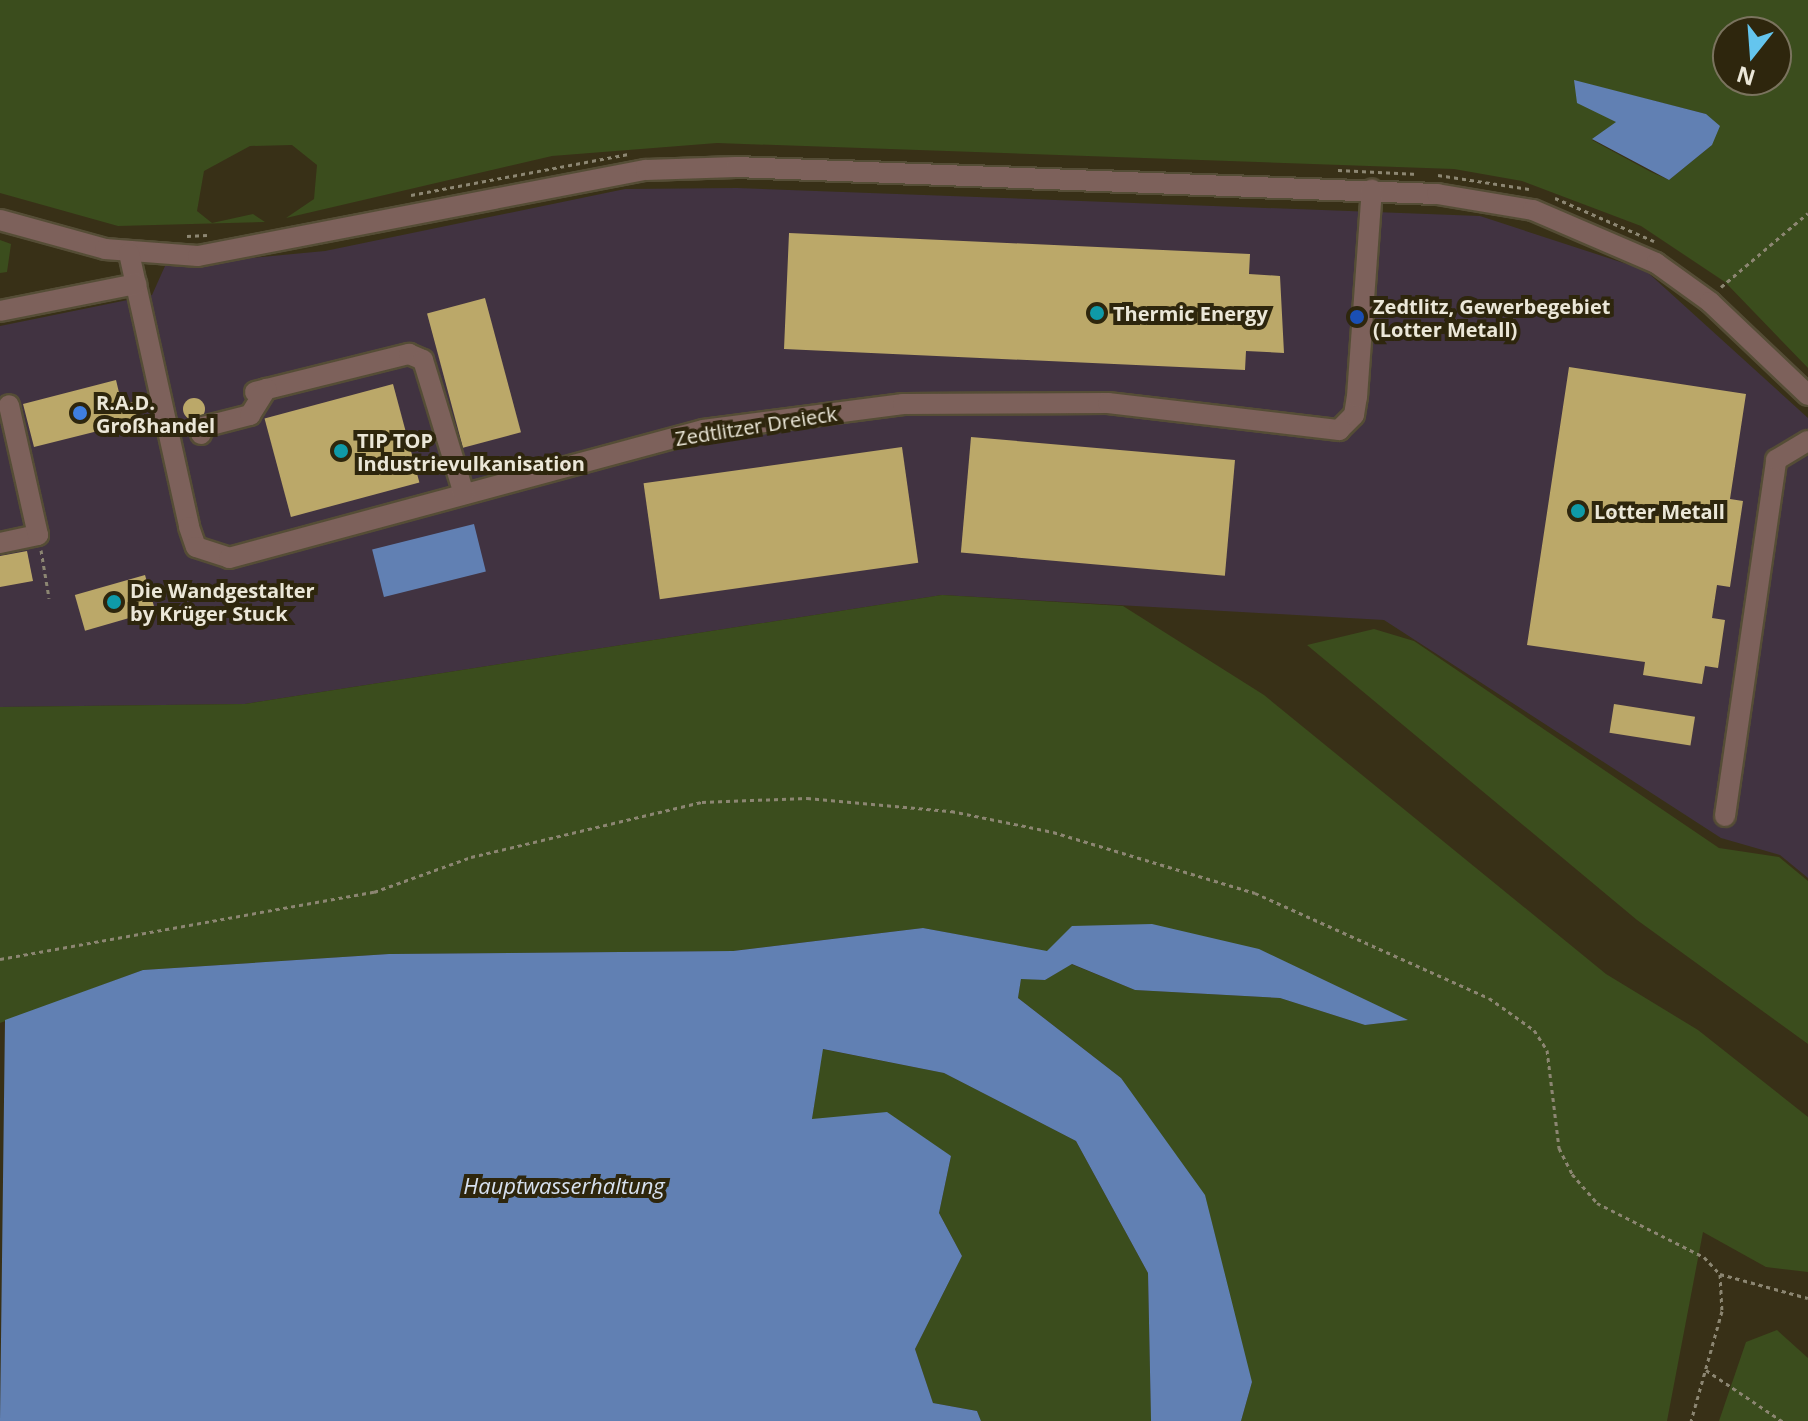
<!DOCTYPE html>
<html>
<head>
<meta charset="utf-8">
<style>
  body { margin:0 }
  #map { position:relative; width:1808px; height:1421px; overflow:hidden; background:#383017; font-family:"Open Sans",sans-serif }
  div>[style] { position:absolute }
  .commercial>* { inset:0; background:#413341 }
  .green>* { inset:0; background:#3b4d1d }
  .water>* { inset:0; background:#6180b3; transform-origin:0 0 }
  .building>* { inset:0; background:#bba869; transform-origin:0 0 }
  .round { border-radius:50% }
  .path>* { height:3px; margin-top:-1.5px; transform-origin:0; background:repeating-linear-gradient(90deg,#8c8672 0 4px,transparent 0 8px) }
  .roads { filter:drop-shadow(2px 0 #554d36) drop-shadow(-2px 0 #554d36) drop-shadow(0 2px #554d36) drop-shadow(0 -2px #554d36) }
  .minor>* { height:20px; margin:-10px; padding:0 10px; transform-origin:10px; border-radius:10px; background:#7d615b }
  .dots>* { width:22px; height:22px; translate:-50% -50%; box-sizing:border-box; border:4px solid #2e260d; border-radius:50% }
  span { translate:-50% -50%; white-space:nowrap; text-align:center; line-height:1.15; -webkit-text-stroke:8px #2e260d; paint-order:stroke }
  .poi-label { font-size:20px; color:#ebe7d8; font-weight:700 }
  .left { translate:0 -50%; text-align:left }
  .street-label { font-size:20px; color:#ebe7d8 }
  .water-label { font-size:22px; color:#d7e1f0; font-style:italic }
  .north { position:absolute; left:1712px; top:16px; width:80px; height:80px; box-sizing:border-box; background:#2e260d; border:2px solid #7a735e; border-radius:50%; rotate:197deg; font-size:22px; font-weight:700; line-height:32px; text-align:center; color:#ebe7d8 }
  .north::after { content:''; display:block; margin:auto; width:28px; height:36px; background:#64c5ee; clip-path:polygon(50% 0,100% 100%,50% 72%,0 100%) }
</style>
</head>
<body>
<div id="map">
  <div class="commercial">
    <i style="clip-path:polygon(737px 188px,1480px 216px,1645px 270px,1808px 418px,1808px 878px,1780px 855px,1721px 838px,1384px 620px,942px 595px,245px 704px,0 707px,0 326px,152px 295px,165px 266px,325px 251px,625px 189px)"></i>
  </div>
  <div class="green">
    <i style="clip-path:polygon(evenodd,0 0,1808px 0,1808px 368px,1725px 282px,1641px 226px,1522px 181px,1454px 169px,717px 143px,552px 156px,286px 218px,314px 199px,317px 165px,292px 145px,250px 146px,204px 171px,197px 211px,212px 223px,253px 214px,265px 222px,118px 226px,0 193px,0 0,1728px 32px,1776px 32px,1776px 80px,1728px 80px,1728px 32px,0 0,1575px 81px,1706px 114px,1712px 145px,1669px 180px,1651px 172px,1592px 140px,1617px 122px,1575px 81px)"></i>
    <i style="clip-path:polygon(0 240px,11px 244px,7px 272px,0 273px)"></i>
    <i style="clip-path:polygon(942px 595px,1123px 606px,1264px 695px,1606px 974px,1698px 1030px,1808px 1117px,1808px 1272px,1766px 1267px,1703px 1232px,1667px 1421px,1241px 1421px,1252px 1382px,1121px 1078px,1018px 998px,1021px 978px,1045px 980px,1071px 964px,1135px 990px,1280px 998px,1365px 1025px,1406px 1020px,923px 928px,733px 951px,389px 954px,143px 970px,0 1023px,0 707px,245px 704px)"></i>
    <i style="clip-path:polygon(1374px 629px,1414px 641px,1719px 848px,1779px 857px,1808px 881px,1808px 1044px,1637px 920px,1307px 645px)"></i>
    <i style="clip-path:polygon(822px 1049px,944px 1073px,1076px 1141px,1148px 1273px,1151px 1421px,981px 1421px,977px 1411px,933px 1403px,915px 1349px,962px 1256px,939px 1213px,951px 1156px,812px 1119px)"></i>
    <i style="clip-path:polygon(1777px 1330px,1808px 1358px,1808px 1421px,1719px 1421px,1746px 1342px)"></i>
  </div>
  <div class="water">
    <i style="clip-path:polygon(1574px 80px,1706px 114px,1720px 126px,1712px 145px,1669px 180px,1592px 139px,1616px 122px,1577px 103px)"></i>
    <i style="left:474px;top:524px;width:49px;height:105px;rotate:76deg"></i>
    <i style="clip-path:polygon(1152px 924px,1259px 949px,1408px 1020px,1365px 1025px,1280px 998px,1135px 990px,1072px 964px,1045px 980px,1021px 979px,1018px 998px,1121px 1078px,1205px 1195px,1252px 1382px,1241px 1421px,1151px 1421px,1148px 1273px,1076px 1141px,944px 1073px,823px 1049px,812px 1119px,887px 1112px,951px 1156px,939px 1213px,962px 1256px,915px 1349px,933px 1403px,977px 1411px,981px 1421px,0 1421px,5px 1020px,143px 970px,389px 954px,733px 951px,923px 928px,1047px 951px,1072px 926px)"></i>
  </div>
  <div class="building">
    <i style="clip-path:polygon(789px 233px,1250px 254px,1249px 274px,1280px 276px,1284px 353px,1246px 351px,1245px 370px,784px 349px)"></i>
    <i style="left:485px;top:298px;width:139px;height:60px;rotate:75deg"></i>
    <i style="clip-path:polygon(1569px 367px,1746px 394px,1730px 499px,1743px 501px,1730px 587px,1717px 585px,1712px 618px,1725px 620px,1718px 668px,1705px 666px,1702px 684px,1643px 675px,1645px 662px,1527px 645px)"></i>
    <i style="clip-path:polygon(116px 380px,122px 405px,133px 402px,138px 421px,34px 447px,23px 404px)"></i>
    <i style="left:393px;top:384px;width:102px;height:133px;rotate:75deg"></i>
    <i class="round" style="left:183px;top:398px;width:22px;height:22px"></i>
    <i style="left:971px;top:437px;width:265px;height:116px;rotate:5deg"></i>
    <i style="left:902px;top:447px;width:117px;height:261px;rotate:82deg"></i>
    <i style="clip-path:polygon(27px 551px,33px 581px,0 587px,0 556px)"></i>
    <i style="left:145px;top:575px;width:37px;height:73px;rotate:74deg"></i>
    <i style="left:1614px;top:704px;width:82px;height:29px;rotate:9deg"></i>
  </div>
  <div class="path">
    <i style="left:1338px;top:170px;width:80px;rotate:2.9deg"></i>
    <i style="left:1438px;top:175px;width:92px;rotate:8.7deg"></i>
    <i style="left:411px;top:195px;width:220px;rotate:-10.7deg"></i>
    <i style="left:1555px;top:198px;width:108px;rotate:23.5deg"></i>
    <i style="left:187px;top:236px;width:20px;rotate:-3deg"></i>
    <i style="left:1721px;top:287px;width:114px;rotate:-40.4deg"></i>
    <i style="left:41px;top:550px;width:49px;rotate:80.5deg"></i>
    <i style="left:0;top:959px;width:380px;rotate:-10.2deg"></i>
    <i style="left:374px;top:892px;width:103px;rotate:-19.8deg"></i>
    <i style="left:471px;top:857px;width:237px;rotate:-13.4deg"></i>
    <i style="left:702px;top:802px;width:105px;rotate:-2.2deg"></i>
    <i style="left:807px;top:798px;width:145px;rotate:5.2deg"></i>
    <i style="left:951px;top:811px;width:104px;rotate:11.6deg"></i>
    <i style="left:1053px;top:832px;width:211px;rotate:16.8deg"></i>
    <i style="left:1255px;top:893px;width:256px;rotate:24.2deg"></i>
    <i style="left:1489px;top:998px;width:55px;rotate:35.4deg"></i>
    <i style="left:1534px;top:1030px;width:24px;rotate:57deg"></i>
    <i style="left:1547px;top:1050px;width:99px;rotate:83deg"></i>
    <i style="left:1559px;top:1148px;width:29px;rotate:63deg"></i>
    <i style="left:1572px;top:1174px;width:38px;rotate:49deg"></i>
    <i style="left:1597px;top:1203px;width:120px;rotate:26.8deg"></i>
    <i style="left:1704px;top:1257px;width:23px;rotate:47deg"></i>
    <i style="left:1720px;top:1274px;width:37px;rotate:87deg"></i>
    <i style="left:1722px;top:1311px;width:114px;rotate:105.7deg"></i>
    <i style="left:1720px;top:1274px;width:91px;rotate:15.3deg"></i>
    <i style="left:1706px;top:1370px;width:92px;rotate:33.9deg"></i>
  </div>
  <div class="roads">
    <div class="minor">
      <i style="left:0;top:220px;width:109px;rotate:15.4deg"></i>
      <i style="left:105px;top:249px;width:93px;rotate:4.3deg"></i>
      <i style="left:198px;top:256px;width:456px;rotate:-10.9deg"></i>
      <i style="left:646px;top:170px;width:90px;rotate:-1.9deg"></i>
      <i style="left:736px;top:167px;width:702px;rotate:2.21deg"></i>
      <i style="left:1437px;top:194px;width:97px;rotate:9.5deg"></i>
      <i style="left:1533px;top:210px;width:134px;rotate:23.3deg"></i>
      <i style="left:1656px;top:263px;width:67px;rotate:35.8deg"></i>
      <i style="left:1710px;top:302px;width:135px;rotate:43.5deg"></i>
      <i style="left:129px;top:253px;width:280px;rotate:77.6deg"></i>
      <i style="left:189px;top:527px;width:21px;rotate:71deg"></i>
      <i style="left:196px;top:547px;width:35px;rotate:18deg"></i>
      <i style="left:229px;top:558px;width:491px;rotate:-15.1deg"></i>
      <i style="left:703px;top:430px;width:202px;rotate:-7.4deg"></i>
      <i style="left:903px;top:404px;width:205px;rotate:-0.3deg"></i>
      <i style="left:1108px;top:403px;width:233px;rotate:6.7deg"></i>
      <i style="left:1339px;top:430px;width:21px;rotate:-45deg"></i>
      <i style="left:1354px;top:415px;width:18px;rotate:-81deg"></i>
      <i style="left:1357px;top:397px;width:208px;rotate:-85.9deg"></i>
      <i style="left:0;top:311px;width:139px;rotate:-11.2deg"></i>
      <i style="left:255px;top:392px;width:159px;rotate:-13.9deg"></i>
      <i style="left:409px;top:354px;width:15px;rotate:23deg"></i>
      <i style="left:423px;top:360px;width:140px;rotate:73deg"></i>
      <i style="left:201px;top:434px;width:7px;rotate:-74deg"></i>
      <i style="left:203px;top:427px;width:49px;rotate:-14.3deg"></i>
      <i style="left:250px;top:415px;width:31px;rotate:-58deg"></i>
      <i style="left:0;top:543px;width:39px;rotate:-12deg"></i>
      <i style="left:38px;top:535px;width:133px;rotate:-102.6deg"></i>
      <i style="left:1725px;top:816px;width:360px;rotate:-81.8deg"></i>
      <i style="left:1776px;top:460px;width:37px;rotate:-31deg"></i>
    </div>
  </div>
  <div class="dots">
    <i style="left:1097px;top:313px;background:#0f9aa8"></i>
    <i style="left:1357px;top:317px;background:#1a4fb4"></i>
    <i style="left:80px;top:413px;background:#3f7fe0"></i>
    <i style="left:341px;top:451px;background:#0f9aa8"></i>
    <i style="left:1578px;top:511px;background:#0f9aa8"></i>
    <i style="left:114px;top:602px;background:#0f9aa8"></i>
  </div>
  <div class="poi-label">
    <span class="left" style="left:1373px;top:318px">Zedtlitz, Gewerbegebiet<br>(Lotter Metall)</span>
    <span class="left" style="left:1113px;top:313px">Thermic Energy</span>
    <span class="left" style="left:96px;top:414px">R.A.D.<br>Großhandel</span>
    <span class="left" style="left:357px;top:452px">TIP TOP<br>Industrievulkanisation</span>
    <span class="left" style="left:1594px;top:511px">Lotter Metall</span>
    <span class="left" style="left:130px;top:602px">Die Wandgestalter<br>by Krüger Stuck</span>
  </div>
  <div class="street-label">
    <span style="left:756px;top:426px;rotate:-9deg">Zedtlitzer Dreieck</span>
  </div>
  <div class="water-label">
    <span style="left:564px;top:1186px">Hauptwasserhaltung</span>
  </div>
  <div class="north">N</div>
</div>
</body>
</html>
